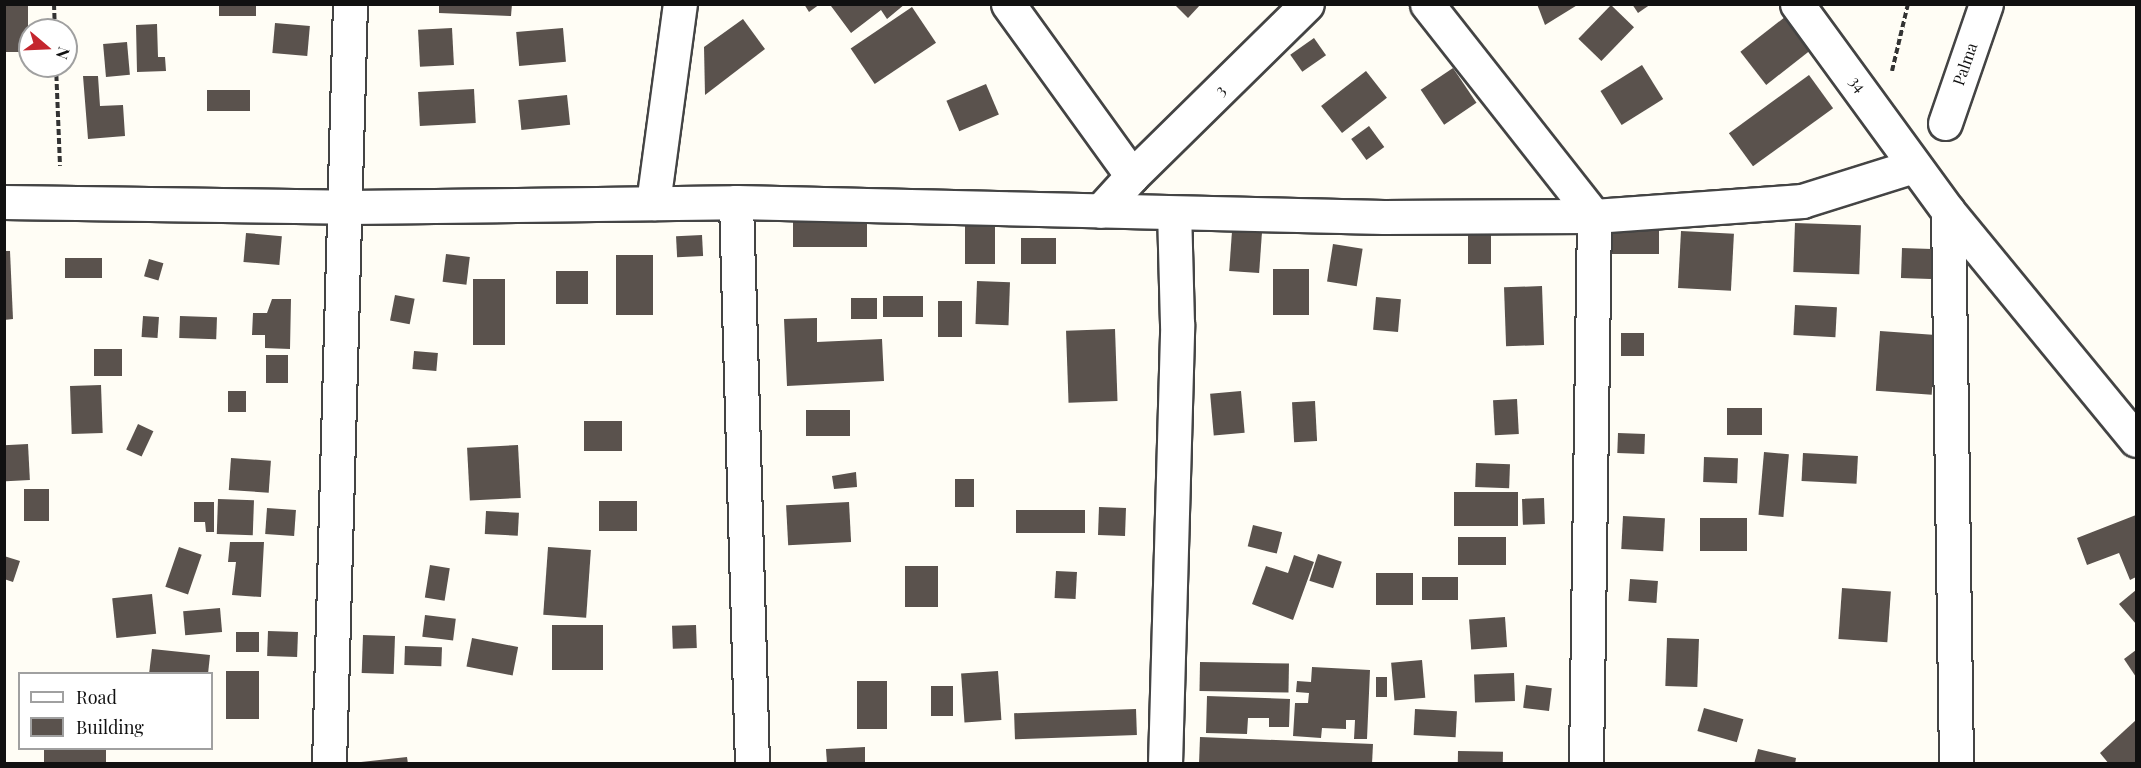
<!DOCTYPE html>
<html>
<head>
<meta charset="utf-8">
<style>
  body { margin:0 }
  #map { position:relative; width:2141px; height:768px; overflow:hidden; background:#fffdf5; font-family:"Playfair Display",serif }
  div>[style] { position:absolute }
  .building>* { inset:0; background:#5a524d; transform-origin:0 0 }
  .path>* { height:4px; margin-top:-2px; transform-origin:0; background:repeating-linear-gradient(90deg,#333 0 6px,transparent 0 9px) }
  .roads { filter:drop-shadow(2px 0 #444) drop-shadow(-2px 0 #444) drop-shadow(0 2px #444) drop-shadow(0 -2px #444) }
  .minor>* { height:33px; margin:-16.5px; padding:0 16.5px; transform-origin:16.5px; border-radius:16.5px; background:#fff }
  .tertiary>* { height:33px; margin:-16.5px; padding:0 16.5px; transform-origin:16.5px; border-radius:16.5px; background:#fff }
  span { translate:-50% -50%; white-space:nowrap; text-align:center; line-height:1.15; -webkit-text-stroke:6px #fff; paint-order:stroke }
  .street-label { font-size:16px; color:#111 }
  .frame { position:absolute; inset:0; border:6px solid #111; pointer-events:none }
  .legend { position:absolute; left:18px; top:672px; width:195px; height:78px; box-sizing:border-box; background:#fff; border:2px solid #a0a0a0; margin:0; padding:8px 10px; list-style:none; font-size:18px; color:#111 }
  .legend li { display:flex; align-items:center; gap:12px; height:30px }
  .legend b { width:30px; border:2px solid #a0a0a0 }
  .north { position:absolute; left:18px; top:18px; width:60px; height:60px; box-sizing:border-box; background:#fff; border:2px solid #a0a0a0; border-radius:50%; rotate:109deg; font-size:16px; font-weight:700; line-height:24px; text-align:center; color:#111 }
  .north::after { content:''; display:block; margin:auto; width:21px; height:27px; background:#c4262e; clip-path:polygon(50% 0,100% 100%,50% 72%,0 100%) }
</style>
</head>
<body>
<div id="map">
  <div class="building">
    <i style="left:4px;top:4px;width:24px;height:48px"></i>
    <i style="left:219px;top:4px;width:37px;height:12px"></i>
    <i style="clip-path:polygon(439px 4px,512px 4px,511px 16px,439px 13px)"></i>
    <i style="clip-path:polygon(804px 4px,820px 4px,809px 12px)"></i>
    <i style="clip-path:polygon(905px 4px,887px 19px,881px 10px,851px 33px,831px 6px)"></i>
    <i style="clip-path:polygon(1174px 4px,1201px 4px,1188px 18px)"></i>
    <i style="clip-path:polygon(1537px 4px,1579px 4px,1545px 25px)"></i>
    <i style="clip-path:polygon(1632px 4px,1651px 4px,1638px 13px)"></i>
    <i style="left:1611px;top:5px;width:32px;height:47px;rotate:44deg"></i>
    <i style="left:912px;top:7px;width:43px;height:74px;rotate:56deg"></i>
    <i style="left:1790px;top:13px;width:42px;height:63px;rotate:52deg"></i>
    <i style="clip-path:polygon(743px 19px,765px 49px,705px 95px,704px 47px)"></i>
    <i style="left:275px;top:23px;width:35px;height:30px;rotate:5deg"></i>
    <i style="clip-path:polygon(157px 24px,158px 57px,165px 57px,166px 71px,137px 72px,136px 25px)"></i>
    <i style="left:452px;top:28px;width:37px;height:34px;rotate:87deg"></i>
    <i style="left:563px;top:28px;width:34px;height:47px;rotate:85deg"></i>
    <i style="left:1314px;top:38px;width:21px;height:29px;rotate:55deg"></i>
    <i style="left:127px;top:42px;width:33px;height:24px;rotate:85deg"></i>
    <i style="left:1642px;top:65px;width:40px;height:49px;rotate:58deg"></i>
    <i style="left:1453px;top:68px;width:42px;height:39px;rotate:56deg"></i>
    <i style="left:1366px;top:71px;width:34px;height:57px;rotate:52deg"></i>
    <i style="left:1809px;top:75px;width:41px;height:99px;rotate:54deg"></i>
    <i style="clip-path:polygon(83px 76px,98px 76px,100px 106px,123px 105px,125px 136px,88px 139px)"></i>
    <i style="left:986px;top:84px;width:33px;height:43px;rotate:67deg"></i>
    <i style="left:474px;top:89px;width:34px;height:56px;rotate:87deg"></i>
    <i style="left:207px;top:90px;width:43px;height:21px"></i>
    <i style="left:567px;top:95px;width:30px;height:49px;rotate:84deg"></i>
    <i style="left:1369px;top:126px;width:26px;height:22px;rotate:54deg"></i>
    <i style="left:793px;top:217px;width:74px;height:30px"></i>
    <i style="left:965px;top:223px;width:30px;height:41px"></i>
    <i style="left:1610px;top:223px;width:49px;height:31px"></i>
    <i style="left:1795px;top:223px;width:66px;height:49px;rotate:2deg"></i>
    <i style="left:1468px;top:229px;width:23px;height:35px"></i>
    <i style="left:1232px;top:231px;width:30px;height:40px;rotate:4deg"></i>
    <i style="left:1681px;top:231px;width:53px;height:57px;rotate:3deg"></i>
    <i style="left:246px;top:233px;width:36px;height:29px;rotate:5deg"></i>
    <i style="left:702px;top:235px;width:21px;height:26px;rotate:87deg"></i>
    <i style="left:1021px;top:238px;width:35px;height:26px"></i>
    <i style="left:1333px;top:244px;width:30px;height:38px;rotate:9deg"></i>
    <i style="left:1902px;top:248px;width:30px;height:30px;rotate:2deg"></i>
    <i style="clip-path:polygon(4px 251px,10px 251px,13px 319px,4px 320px)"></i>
    <i style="left:446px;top:254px;width:24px;height:28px;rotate:7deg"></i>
    <i style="left:616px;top:255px;width:37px;height:60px"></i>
    <i style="left:65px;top:258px;width:37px;height:20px"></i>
    <i style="left:149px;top:259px;width:15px;height:18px;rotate:16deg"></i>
    <i style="left:1273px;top:269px;width:36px;height:46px"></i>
    <i style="left:556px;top:271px;width:32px;height:33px"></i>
    <i style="left:473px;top:279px;width:32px;height:66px"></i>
    <i style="left:977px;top:281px;width:33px;height:43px;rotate:2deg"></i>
    <i style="left:1542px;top:286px;width:59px;height:38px;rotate:88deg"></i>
    <i style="left:395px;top:295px;width:20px;height:26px;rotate:11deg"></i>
    <i style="left:883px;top:296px;width:40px;height:21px"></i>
    <i style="left:1376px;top:297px;width:25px;height:33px;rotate:5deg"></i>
    <i style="left:851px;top:298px;width:26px;height:21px"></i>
    <i style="clip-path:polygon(272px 299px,291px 299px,290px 349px,265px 348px,265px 335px,252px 335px,253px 313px,267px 313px)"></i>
    <i style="left:938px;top:301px;width:24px;height:36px"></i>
    <i style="left:1795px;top:305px;width:42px;height:30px;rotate:3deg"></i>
    <i style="left:143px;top:316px;width:16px;height:21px;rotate:4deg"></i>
    <i style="left:180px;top:316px;width:37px;height:22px;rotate:2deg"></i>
    <i style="clip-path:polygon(817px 318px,817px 342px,882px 339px,884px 381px,787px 386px,784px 319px)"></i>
    <i style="left:1115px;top:329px;width:72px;height:49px;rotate:88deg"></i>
    <i style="left:1880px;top:331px;width:56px;height:60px;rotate:4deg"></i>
    <i style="left:1621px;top:333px;width:23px;height:23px"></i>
    <i style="left:94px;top:349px;width:28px;height:27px"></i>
    <i style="left:414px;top:351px;width:24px;height:18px;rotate:5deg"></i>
    <i style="left:266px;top:355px;width:22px;height:28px"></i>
    <i style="left:101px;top:385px;width:48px;height:31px;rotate:88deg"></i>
    <i style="left:228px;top:391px;width:18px;height:21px"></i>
    <i style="left:1241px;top:391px;width:42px;height:31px;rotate:85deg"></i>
    <i style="left:1517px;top:399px;width:35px;height:24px;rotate:87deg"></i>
    <i style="left:1315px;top:401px;width:40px;height:23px;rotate:87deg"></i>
    <i style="left:1727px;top:408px;width:35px;height:27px"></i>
    <i style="left:850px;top:410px;width:26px;height:44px;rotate:90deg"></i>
    <i style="left:584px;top:421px;width:38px;height:30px"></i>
    <i style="left:138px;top:424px;width:17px;height:28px;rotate:25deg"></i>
    <i style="left:1618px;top:433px;width:27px;height:20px;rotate:2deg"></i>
    <i style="left:28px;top:444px;width:36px;height:24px;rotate:87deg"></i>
    <i style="left:518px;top:445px;width:53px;height:51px;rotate:87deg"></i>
    <i style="left:1764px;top:452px;width:25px;height:63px;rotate:5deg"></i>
    <i style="left:1803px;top:453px;width:55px;height:28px;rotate:3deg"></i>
    <i style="left:1704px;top:457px;width:34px;height:25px;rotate:2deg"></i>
    <i style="left:231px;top:458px;width:40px;height:32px;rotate:4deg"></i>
    <i style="left:1476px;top:463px;width:34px;height:24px;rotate:2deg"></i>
    <i style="clip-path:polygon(856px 472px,857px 487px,834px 489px,832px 476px)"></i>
    <i style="left:974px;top:479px;width:28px;height:19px;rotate:90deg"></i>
    <i style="left:24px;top:489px;width:25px;height:32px"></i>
    <i style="left:1518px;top:492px;width:34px;height:64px;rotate:90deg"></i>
    <i style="left:1544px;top:498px;width:26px;height:22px;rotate:88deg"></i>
    <i style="left:218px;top:499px;width:36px;height:35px;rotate:2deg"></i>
    <i style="left:599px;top:501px;width:38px;height:30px"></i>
    <i style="clip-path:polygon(194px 502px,214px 502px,214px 532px,206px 532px,205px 522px,194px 522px)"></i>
    <i style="left:849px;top:502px;width:40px;height:63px;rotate:87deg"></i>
    <i style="left:1099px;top:507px;width:27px;height:28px;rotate:2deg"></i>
    <i style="left:267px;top:508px;width:29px;height:26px;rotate:4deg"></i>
    <i style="left:1016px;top:510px;width:69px;height:23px"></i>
    <i style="left:486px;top:511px;width:33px;height:23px;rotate:3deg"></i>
    <i style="clip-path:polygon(2136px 515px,2136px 577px,2130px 580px,2119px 553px,2087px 565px,2077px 538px)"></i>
    <i style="left:1623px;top:516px;width:42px;height:33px;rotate:3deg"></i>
    <i style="left:1700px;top:518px;width:47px;height:33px"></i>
    <i style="left:1253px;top:525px;width:30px;height:22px;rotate:14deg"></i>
    <i style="left:1458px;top:537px;width:48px;height:28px"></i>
    <i style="clip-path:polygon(230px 542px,264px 542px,261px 597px,232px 595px,236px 562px,228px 562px)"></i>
    <i style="left:179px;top:547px;width:24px;height:42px;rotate:19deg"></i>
    <i style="left:548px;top:547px;width:43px;height:68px;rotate:4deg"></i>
    <i style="left:1318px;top:554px;width:25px;height:28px;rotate:18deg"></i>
    <i style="clip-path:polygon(1294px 555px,1314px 562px,1293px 620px,1252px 604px,1266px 566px,1288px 573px)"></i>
    <i style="clip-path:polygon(4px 556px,20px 561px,13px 582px,4px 579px)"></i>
    <i style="left:430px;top:565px;width:20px;height:33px;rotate:9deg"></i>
    <i style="left:905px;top:566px;width:33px;height:41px"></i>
    <i style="left:1056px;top:571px;width:21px;height:27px;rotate:3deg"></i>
    <i style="left:1413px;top:573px;width:32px;height:37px;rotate:90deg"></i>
    <i style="left:1458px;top:577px;width:23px;height:36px;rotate:90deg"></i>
    <i style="left:1630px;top:579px;width:28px;height:22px;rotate:4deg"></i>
    <i style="left:1842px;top:588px;width:49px;height:51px;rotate:4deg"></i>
    <i style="clip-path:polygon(2136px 590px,2136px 624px,2119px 604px)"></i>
    <i style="left:152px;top:594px;width:40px;height:40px;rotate:84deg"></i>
    <i style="left:220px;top:608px;width:24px;height:37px;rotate:85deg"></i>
    <i style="left:425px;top:615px;width:31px;height:22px;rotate:7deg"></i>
    <i style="left:1505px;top:617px;width:30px;height:36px;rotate:86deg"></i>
    <i style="left:552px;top:625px;width:51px;height:45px"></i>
    <i style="left:696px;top:625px;width:23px;height:24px;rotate:88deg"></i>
    <i style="left:268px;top:631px;width:30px;height:25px;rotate:2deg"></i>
    <i style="left:236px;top:632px;width:23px;height:20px"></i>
    <i style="left:363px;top:635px;width:32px;height:38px;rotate:2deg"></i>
    <i style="left:472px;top:638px;width:47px;height:29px;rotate:11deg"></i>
    <i style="left:1667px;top:638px;width:32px;height:48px;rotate:2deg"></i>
    <i style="left:405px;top:646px;width:37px;height:19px;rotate:2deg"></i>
    <i style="clip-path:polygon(152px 649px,210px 655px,208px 674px,149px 674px)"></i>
    <i style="clip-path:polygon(2136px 650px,2136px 677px,2124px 659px)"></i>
    <i style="left:1422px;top:660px;width:38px;height:31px;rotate:85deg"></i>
    <i style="left:1200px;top:662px;width:89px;height:29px;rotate:1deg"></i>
    <i style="clip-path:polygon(1312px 667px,1370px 670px,1367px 739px,1354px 739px,1355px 720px,1346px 720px,1346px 729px,1322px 728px,1321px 738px,1293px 736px,1295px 703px,1308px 703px,1309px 693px,1296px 692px,1297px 681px,1311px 682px)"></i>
    <i style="left:226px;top:671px;width:33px;height:48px"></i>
    <i style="left:998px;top:671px;width:49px;height:37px;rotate:86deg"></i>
    <i style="left:1514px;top:673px;width:28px;height:40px;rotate:88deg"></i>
    <i style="left:1376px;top:677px;width:11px;height:20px"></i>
    <i style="left:857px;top:681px;width:30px;height:48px"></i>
    <i style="left:1526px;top:685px;width:26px;height:23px;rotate:7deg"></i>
    <i style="left:931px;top:686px;width:22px;height:30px"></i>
    <i style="clip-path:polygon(1207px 696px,1290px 699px,1289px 727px,1269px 727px,1269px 718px,1248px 718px,1247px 734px,1206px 733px)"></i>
    <i style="left:1704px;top:708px;width:41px;height:24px;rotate:16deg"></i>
    <i style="left:1136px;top:709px;width:26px;height:122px;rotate:88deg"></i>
    <i style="left:1415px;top:709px;width:42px;height:26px;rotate:3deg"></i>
    <i style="clip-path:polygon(2136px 720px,2136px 764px,2109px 764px,2100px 753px)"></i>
    <i style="clip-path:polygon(1200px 737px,1373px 744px,1372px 764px,1199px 764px)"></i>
    <i style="clip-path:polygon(865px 747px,865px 764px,827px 764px,826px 749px)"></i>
    <i style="left:44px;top:748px;width:62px;height:16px"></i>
    <i style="clip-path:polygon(1758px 749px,1796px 758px,1795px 764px,1754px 764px)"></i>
    <i style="left:1458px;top:751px;width:45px;height:13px;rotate:1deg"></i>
    <i style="clip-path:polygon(407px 757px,408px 764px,361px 764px,361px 762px)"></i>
  </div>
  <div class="path">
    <i style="left:54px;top:4px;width:26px;rotate:88deg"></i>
    <i style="left:56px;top:66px;width:100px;rotate:87.7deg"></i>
    <i style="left:1892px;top:71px;width:69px;rotate:-76.6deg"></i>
  </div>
  <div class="roads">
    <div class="minor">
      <i style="left:1008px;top:4px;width:212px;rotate:54.2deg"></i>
      <i style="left:1132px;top:176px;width:47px;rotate:132.4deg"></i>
      <i style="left:1427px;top:4px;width:270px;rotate:51.8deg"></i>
      <i style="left:1594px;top:216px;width:548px;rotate:90.84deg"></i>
      <i style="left:1132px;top:176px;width:245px;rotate:-44.5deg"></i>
      <i style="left:4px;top:202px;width:345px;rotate:0.8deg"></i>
      <i style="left:349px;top:207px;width:387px;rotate:-0.7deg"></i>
      <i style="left:736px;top:202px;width:648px;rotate:1.33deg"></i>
      <i style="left:1384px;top:217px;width:210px;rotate:-0.3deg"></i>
      <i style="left:1594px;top:216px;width:209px;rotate:-4.1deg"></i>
      <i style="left:1802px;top:201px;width:117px;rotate:-17.4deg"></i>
      <i style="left:736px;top:202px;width:562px;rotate:88.37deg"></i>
      <i style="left:653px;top:203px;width:201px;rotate:-82.3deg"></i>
      <i style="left:329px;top:764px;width:760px;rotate:-88.42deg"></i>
      <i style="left:1165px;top:764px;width:440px;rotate:-88.4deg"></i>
      <i style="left:1177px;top:324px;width:111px;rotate:-91.5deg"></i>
    </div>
    <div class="tertiary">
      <i style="left:1797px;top:4px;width:256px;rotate:53.9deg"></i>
      <i style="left:1948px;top:211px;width:296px;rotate:50.6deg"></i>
      <i style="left:1945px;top:123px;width:126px;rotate:-71deg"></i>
      <i style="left:1948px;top:211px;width:553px;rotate:89.17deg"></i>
    </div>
  </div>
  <div class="street-label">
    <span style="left:1965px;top:64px;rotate:-71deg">Palma</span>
    <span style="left:1858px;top:84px;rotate:53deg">34</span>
    <span style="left:1220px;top:90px;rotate:-44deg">3</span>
  </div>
  <div class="frame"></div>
  <ul class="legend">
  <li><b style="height:8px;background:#fff"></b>Road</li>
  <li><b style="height:16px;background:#5a524d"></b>Building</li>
  </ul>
  <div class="north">N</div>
</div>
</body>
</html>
